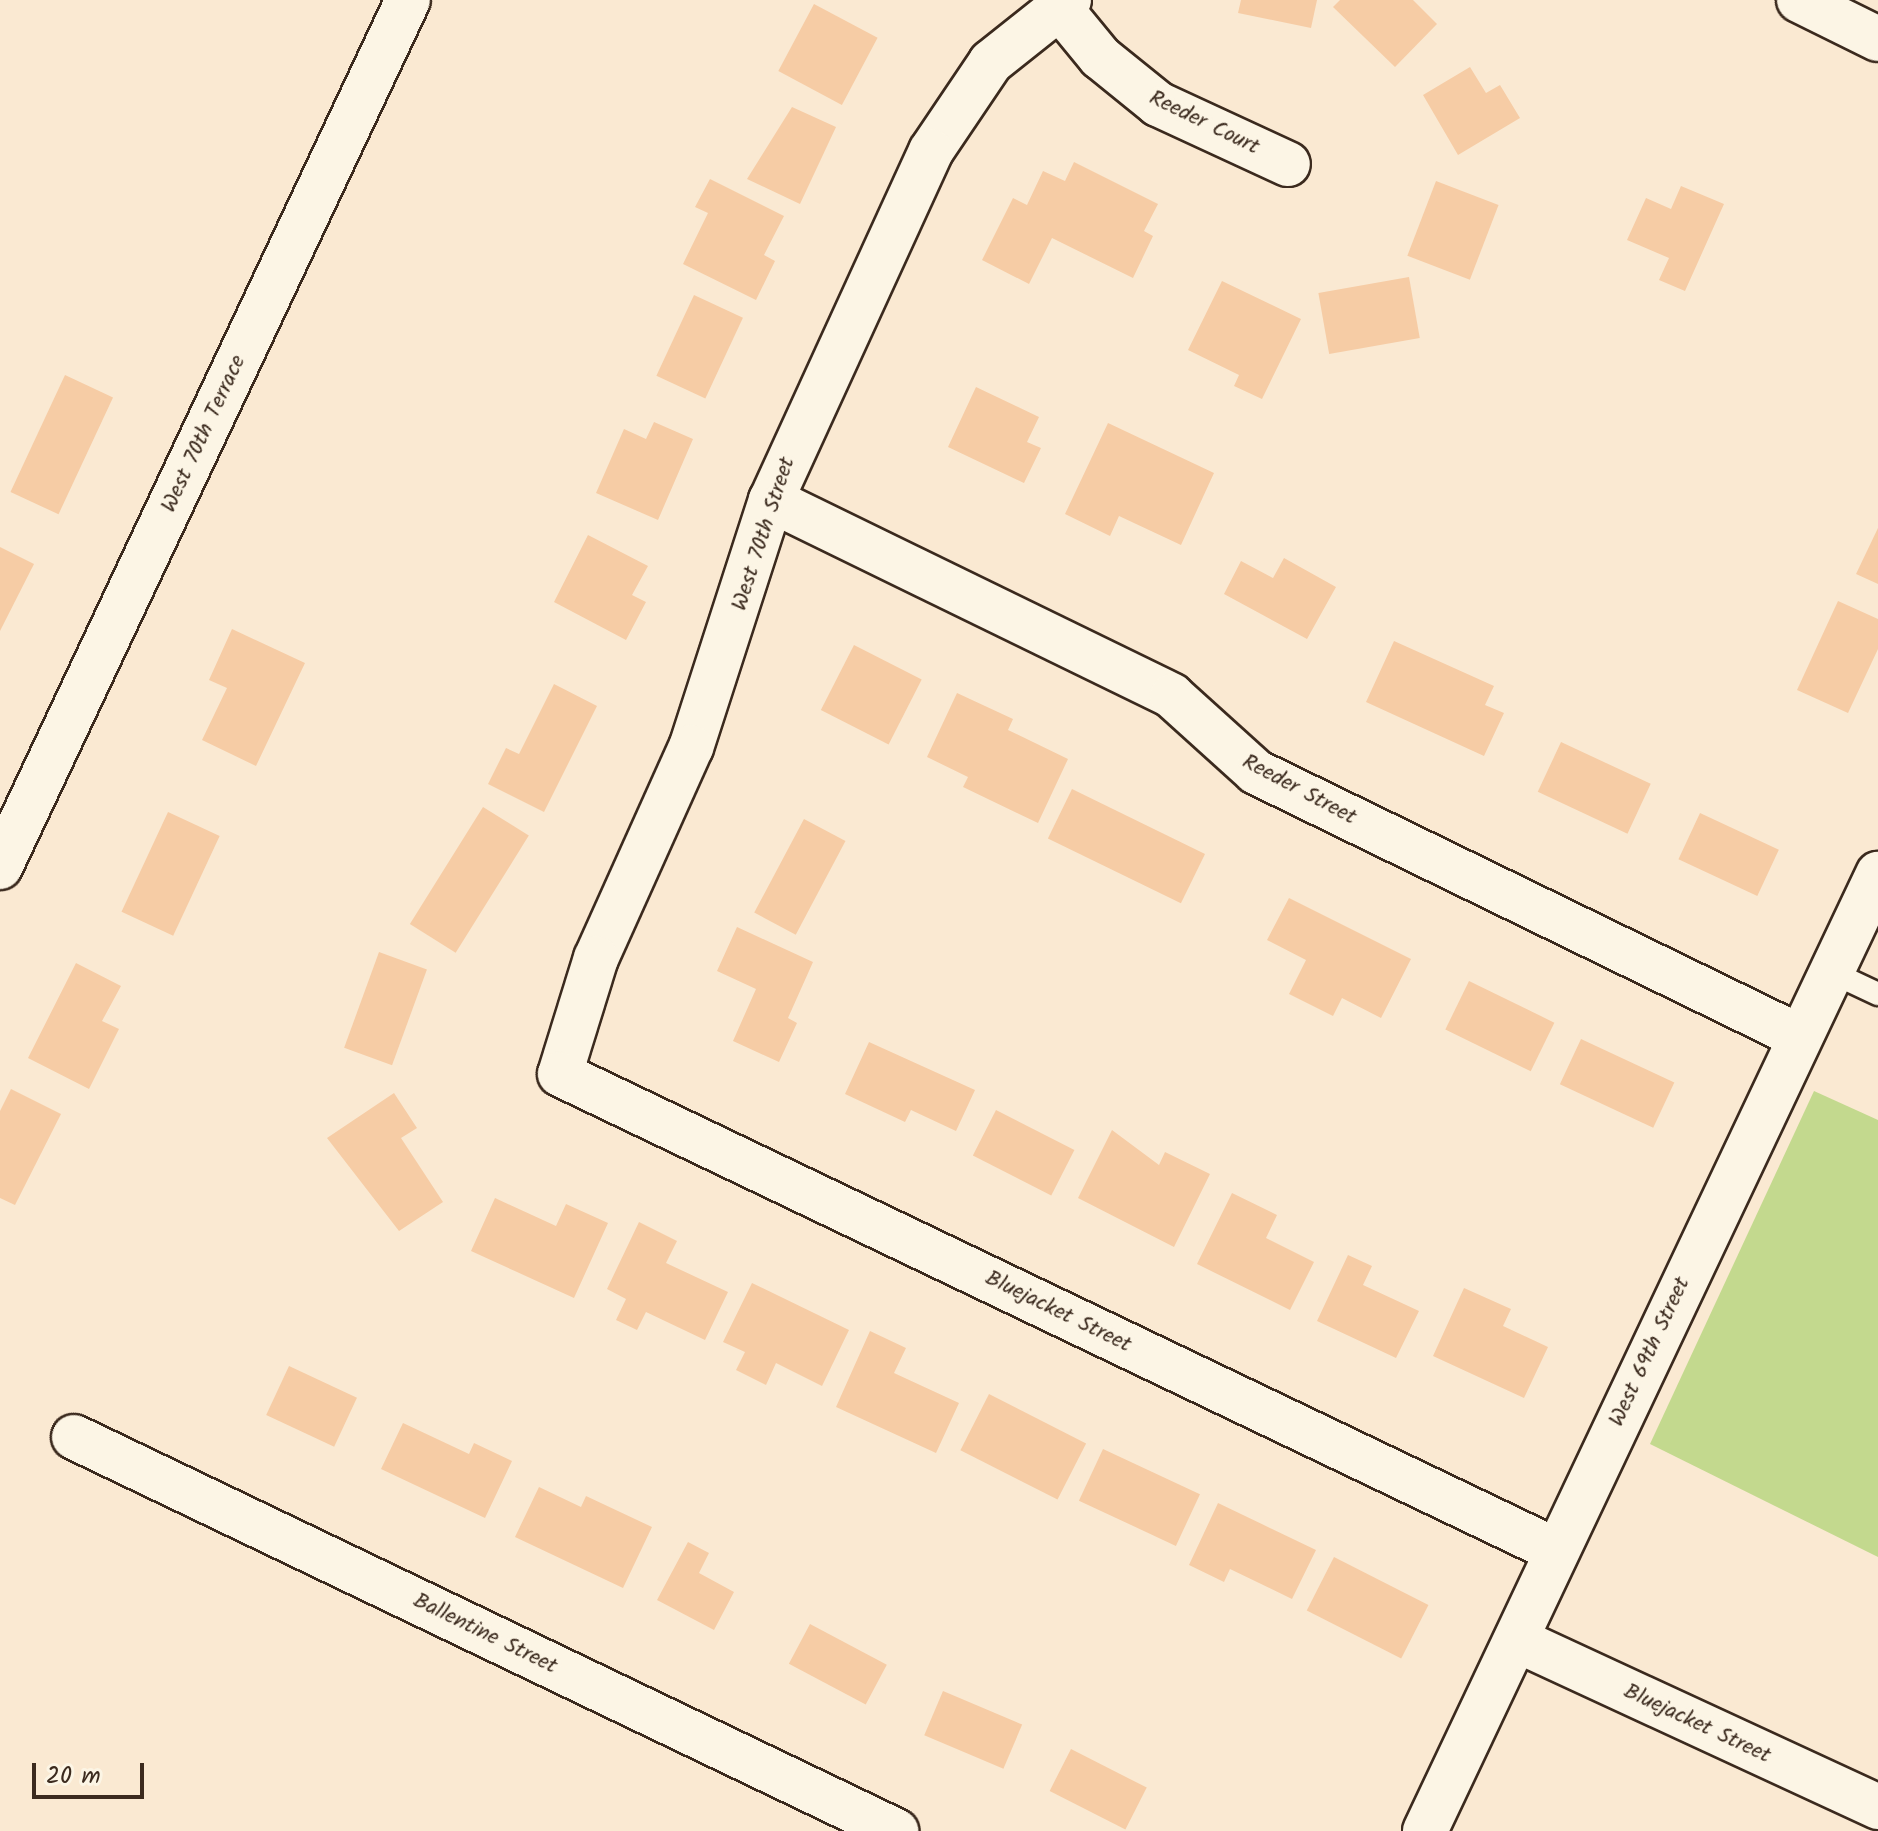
<!DOCTYPE html>
<html>
<head>
<meta charset="utf-8">
<style>
  body { margin:0 }
  #map { position:relative; width:1878px; height:1831px; overflow:hidden; background:#fae9d2; font-family:Kalam,sans-serif }
  div>[style] { position:absolute }
  .green>* { inset:0; background:#c3d98e }
  .building>* { inset:0; background:#f6cca5; transform-origin:0 0 }
  .roads { filter:drop-shadow(2px 0 #3b2a1e) drop-shadow(-2px 0 #3b2a1e) drop-shadow(0 2px #3b2a1e) drop-shadow(0 -2px #3b2a1e) }
  .service>* { height:22px; margin:-11px; padding:0 11px; transform-origin:11px; border-radius:11px; background:#fcf5e5 }
  .minor>* { height:44px; margin:-22px; padding:0 22px; transform-origin:22px; border-radius:22px; background:#fcf5e5 }
  .tertiary>* { height:44px; margin:-22px; padding:0 22px; transform-origin:22px; border-radius:22px; background:#fcf5e5 }
  .secondary>* { height:44px; margin:-22px; padding:0 22px; transform-origin:22px; border-radius:22px; background:#fcf5e5 }
  span { translate:-50% -50%; white-space:nowrap; text-align:center; line-height:1.15; -webkit-text-stroke:7px #fcf5e5; paint-order:stroke }
  .street-label { font-size:22px; color:#3b2a1e }
  .scale { position:absolute; left:32px; top:1763px; width:112px; height:36px; box-sizing:border-box; border:4px solid #3b2a1e; border-top:0; padding-left:10px; font-size:24px; line-height:28px; white-space:nowrap; color:#3b2a1e; -webkit-text-stroke:6px #fcf5e5; paint-order:stroke }
</style>
</head>
<body>
<div id="map">
  <div class="green">
    <i style="clip-path:polygon(1814px 1091px,1878px 1120px,1878px 1557px,1650px 1444px)"></i>
  </div>
  <div class="building">
    <i style="clip-path:polygon(1241px 0,1317px 0,1311px 28px,1238px 13px)"></i>
    <i style="clip-path:polygon(1340px 0,1413px 0,1437px 24px,1395px 67px,1333px 7px)"></i>
    <i style="left:814px;top:4px;width:72px;height:76px;rotate:28deg"></i>
    <i style="clip-path:polygon(1470px 67px,1486px 93px,1500px 85px,1520px 118px,1458px 155px,1423px 95px)"></i>
    <i style="clip-path:polygon(792px 107px,836px 127px,800px 204px,747px 179px)"></i>
    <i style="clip-path:polygon(1074px 162px,1158px 204px,1144px 231px,1153px 236px,1133px 278px,1052px 238px,1029px 284px,982px 260px,1013px 198px,1027px 205px,1043px 171px,1065px 181px)"></i>
    <i style="clip-path:polygon(710px 179px,784px 216px,764px 255px,775px 261px,756px 300px,683px 264px,708px 213px,695px 207px)"></i>
    <i style="left:1436px;top:181px;width:67px;height:80px;rotate:21deg"></i>
    <i style="clip-path:polygon(1681px 186px,1724px 204px,1685px 291px,1659px 280px,1669px 258px,1627px 240px,1646px 198px,1671px 209px)"></i>
    <i style="left:1409px;top:277px;width:62px;height:92px;rotate:80deg"></i>
    <i style="clip-path:polygon(1222px 281px,1301px 319px,1262px 399px,1234px 386px,1239px 375px,1188px 350px)"></i>
    <i style="left:694px;top:295px;width:54px;height:89px;rotate:25deg"></i>
    <i style="left:65px;top:375px;width:53px;height:129px;rotate:25deg"></i>
    <i style="clip-path:polygon(976px 387px,1039px 417px,1027px 442px,1041px 448px,1024px 483px,948px 447px)"></i>
    <i style="clip-path:polygon(654px 422px,693px 439px,658px 520px,596px 493px,624px 429px,646px 439px)"></i>
    <i style="clip-path:polygon(1108px 423px,1214px 473px,1181px 545px,1119px 516px,1110px 536px,1065px 514px)"></i>
    <i style="clip-path:polygon(1878px 528px,1878px 584px,1856px 574px)"></i>
    <i style="clip-path:polygon(588px 535px,648px 566px,632px 595px,646px 602px,626px 640px,554px 602px)"></i>
    <i style="clip-path:polygon(0 547px,34px 564px,0 631px)"></i>
    <i style="clip-path:polygon(1284px 558px,1336px 587px,1307px 639px,1224px 594px,1241px 561px,1273px 578px)"></i>
    <i style="clip-path:polygon(1838px 601px,1878px 619px,1878px 649px,1848px 713px,1797px 690px)"></i>
    <i style="clip-path:polygon(232px 629px,305px 663px,256px 766px,202px 740px,227px 688px,209px 680px)"></i>
    <i style="clip-path:polygon(1394px 641px,1494px 686px,1485px 705px,1504px 713px,1484px 756px,1366px 702px)"></i>
    <i style="left:854px;top:645px;width:76px;height:73px;rotate:27deg"></i>
    <i style="clip-path:polygon(554px 684px,597px 706px,544px 812px,488px 784px,506px 748px,519px 754px)"></i>
    <i style="clip-path:polygon(957px 693px,1013px 719px,1008px 730px,1068px 759px,1038px 823px,963px 787px,968px 777px,927px 757px)"></i>
    <i style="left:1561px;top:742px;width:99px;height:55px;rotate:25deg"></i>
    <i style="left:1072px;top:789px;width:148px;height:55px;rotate:26deg"></i>
    <i style="left:483px;top:807px;width:54px;height:138px;rotate:32deg"></i>
    <i style="left:168px;top:812px;width:57px;height:110px;rotate:25deg"></i>
    <i style="left:1700px;top:813px;width:87px;height:51px;rotate:25deg"></i>
    <i style="left:804px;top:819px;width:47px;height:106px;rotate:28deg"></i>
    <i style="clip-path:polygon(1289px 898px,1411px 959px,1381px 1018px,1342px 998px,1333px 1016px,1289px 994px,1306px 960px,1267px 940px)"></i>
    <i style="clip-path:polygon(737px 927px,813px 962px,788px 1018px,797px 1023px,779px 1062px,733px 1041px,756px 989px,717px 971px)"></i>
    <i style="left:379px;top:952px;width:51px;height:102px;rotate:20deg"></i>
    <i style="clip-path:polygon(76px 963px,121px 986px,102px 1021px,119px 1029px,89px 1089px,28px 1058px)"></i>
    <i style="left:1469px;top:981px;width:95px;height:54px;rotate:26deg"></i>
    <i style="left:1581px;top:1039px;width:103px;height:50px;rotate:25deg"></i>
    <i style="clip-path:polygon(869px 1042px,975px 1090px,956px 1131px,911px 1110px,905px 1122px,845px 1094px)"></i>
    <i style="clip-path:polygon(11px 1089px,61px 1114px,15px 1205px,0 1198px,0 1111px)"></i>
    <i style="clip-path:polygon(394px 1093px,417px 1128px,401px 1138px,443px 1202px,399px 1231px,327px 1138px)"></i>
    <i style="left:996px;top:1110px;width:88px;height:51px;rotate:27deg"></i>
    <i style="clip-path:polygon(1112px 1130px,1159px 1165px,1165px 1152px,1210px 1174px,1174px 1247px,1078px 1198px)"></i>
    <i style="clip-path:polygon(1232px 1193px,1277px 1215px,1266px 1238px,1314px 1262px,1290px 1310px,1197px 1264px)"></i>
    <i style="clip-path:polygon(495px 1198px,556px 1226px,566px 1204px,608px 1223px,574px 1298px,471px 1251px)"></i>
    <i style="clip-path:polygon(639px 1222px,677px 1241px,666px 1263px,728px 1292px,705px 1340px,646px 1312px,637px 1330px,616px 1320px,626px 1299px,607px 1289px)"></i>
    <i style="clip-path:polygon(1348px 1255px,1372px 1266px,1363px 1285px,1419px 1311px,1396px 1358px,1317px 1321px)"></i>
    <i style="clip-path:polygon(752px 1283px,849px 1330px,822px 1386px,776px 1363px,766px 1385px,736px 1370px,745px 1352px,723px 1342px)"></i>
    <i style="clip-path:polygon(1464px 1288px,1511px 1309px,1503px 1326px,1548px 1347px,1524px 1398px,1433px 1356px)"></i>
    <i style="clip-path:polygon(870px 1331px,906px 1348px,894px 1373px,959px 1403px,936px 1453px,836px 1407px)"></i>
    <i style="left:289px;top:1366px;width:75px;height:54px;rotate:25deg"></i>
    <i style="left:989px;top:1394px;width:109px;height:63px;rotate:27deg"></i>
    <i style="clip-path:polygon(403px 1423px,469px 1454px,474px 1443px,512px 1461px,485px 1518px,381px 1469px)"></i>
    <i style="left:1103px;top:1449px;width:107px;height:57px;rotate:25deg"></i>
    <i style="clip-path:polygon(539px 1487px,581px 1507px,586px 1496px,652px 1527px,623px 1588px,515px 1537px)"></i>
    <i style="clip-path:polygon(1218px 1503px,1316px 1550px,1292px 1599px,1230px 1569px,1224px 1582px,1189px 1565px)"></i>
    <i style="clip-path:polygon(688px 1542px,709px 1553px,699px 1573px,734px 1592px,714px 1630px,657px 1600px)"></i>
    <i style="left:1334px;top:1557px;width:106px;height:60px;rotate:27deg"></i>
    <i style="left:810px;top:1624px;width:87px;height:45px;rotate:28deg"></i>
    <i style="left:943px;top:1691px;width:86px;height:48px;rotate:23deg"></i>
    <i style="left:1071px;top:1749px;width:85px;height:47px;rotate:27deg"></i>
  </div>
  <div class="roads">
    <div class="service">
      <i style="left:1831px;top:972px;width:52px;rotate:25.1deg"></i>
    </div>
    <div class="minor">
      <i style="left:1069px;top:0;width:100px;rotate:141.5deg"></i>
      <i style="left:991px;top:62px;width:107px;rotate:124deg"></i>
      <i style="left:931px;top:151px;width:384px;rotate:114.6deg"></i>
      <i style="left:771px;top:500px;width:260px;rotate:107.9deg"></i>
      <i style="left:691px;top:747px;width:231px;rotate:114.2deg"></i>
      <i style="left:596px;top:958px;width:121px;rotate:107.2deg"></i>
      <i style="left:560px;top:1074px;width:1103px;rotate:25.57deg"></i>
      <i style="left:1059px;top:7px;width:65px;rotate:50.6deg"></i>
      <i style="left:1100px;top:57px;width:75px;rotate:39deg"></i>
      <i style="left:1158px;top:104px;width:143px;rotate:24.8deg"></i>
      <i style="left:771px;top:500px;width:446px;rotate:26deg"></i>
      <i style="left:1172px;top:696px;width:113px;rotate:42.1deg"></i>
      <i style="left:1256px;top:772px;width:605px;rotate:25.97deg"></i>
      <i style="left:0;top:867px;width:958px;rotate:-64.8deg"></i>
      <i style="left:74px;top:1437px;width:912px;rotate:25.61deg"></i>
      <i style="left:1517px;top:1640px;width:398px;rotate:24.8deg"></i>
    </div>
    <div class="tertiary">
      <i style="left:1425px;top:1831px;width:1059px;rotate:-64.67deg"></i>
    </div>
    <div class="secondary">
      <i style="left:1799px;top:0;width:88px;rotate:26.3deg"></i>
    </div>
  </div>
  <div class="street-label">
    <span style="left:1204px;top:123px;rotate:26deg">Reeder Court</span>
    <span style="left:204px;top:434px;rotate:-65deg">West 70th Terrace</span>
    <span style="left:764px;top:534px;rotate:-72deg">West 70th Street</span>
    <span style="left:1299px;top:790px;rotate:28deg">Reeder Street</span>
    <span style="left:1058px;top:1312px;rotate:26deg">Bluejacket Street</span>
    <span style="left:1650px;top:1352px;rotate:-65deg">West 69th Street</span>
    <span style="left:485px;top:1634px;rotate:26deg">Ballentine Street</span>
    <span style="left:1697px;top:1724px;rotate:25deg">Bluejacket Street</span>
  </div>
  <div class="scale">20 m</div>
</div>
</body>
</html>
